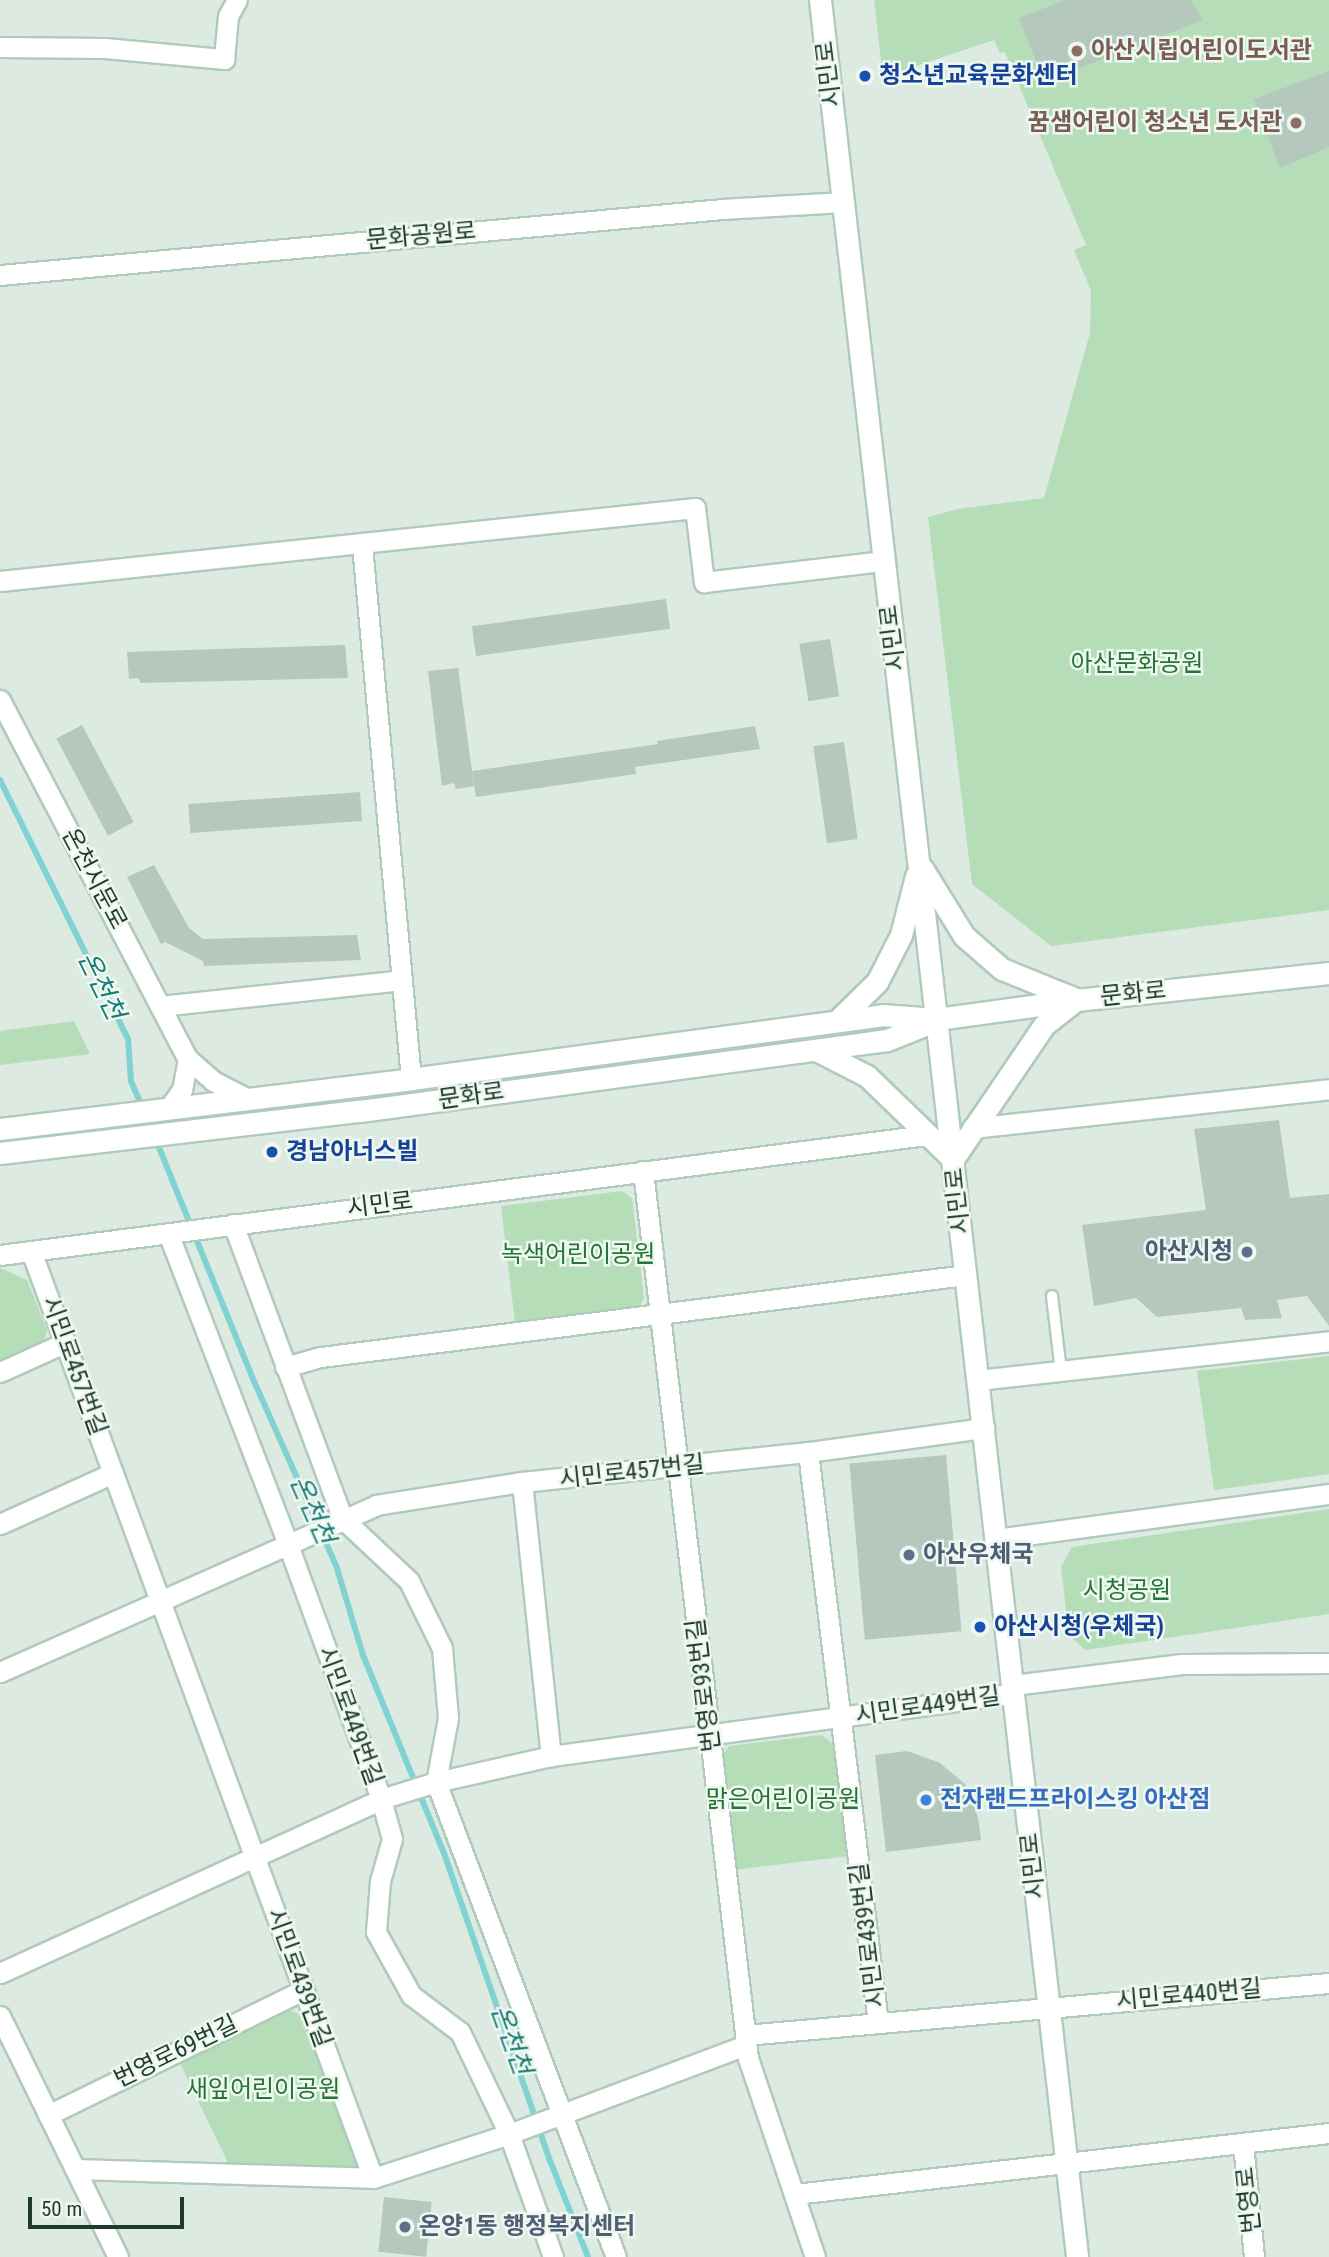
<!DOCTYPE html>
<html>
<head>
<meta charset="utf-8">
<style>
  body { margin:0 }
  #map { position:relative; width:1329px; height:2257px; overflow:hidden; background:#ddeae2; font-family:"Roboto Condensed","Noto Sans KR",sans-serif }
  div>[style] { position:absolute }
  .green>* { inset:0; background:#b4ddb8 }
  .stream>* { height:6px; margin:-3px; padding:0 3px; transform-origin:3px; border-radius:3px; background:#81d3d1 }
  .building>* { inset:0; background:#b5c8bd; transform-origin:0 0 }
  .roads { filter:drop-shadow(2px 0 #b0cabc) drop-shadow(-2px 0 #b0cabc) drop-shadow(0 2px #b0cabc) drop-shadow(0 -2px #b0cabc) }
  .service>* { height:10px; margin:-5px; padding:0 5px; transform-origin:5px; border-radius:5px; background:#fff }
  .minor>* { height:19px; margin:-9.5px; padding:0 9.5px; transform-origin:9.5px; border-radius:9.5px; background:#fff }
  .secondary>* { height:21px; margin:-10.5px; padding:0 10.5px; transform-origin:10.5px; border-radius:10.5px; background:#fff }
  .dots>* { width:19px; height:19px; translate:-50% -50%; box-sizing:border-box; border:4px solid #eef7f0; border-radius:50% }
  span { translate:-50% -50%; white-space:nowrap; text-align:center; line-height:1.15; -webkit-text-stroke:5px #eef7f0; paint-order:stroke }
  .education-label { font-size:24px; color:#785e54; font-weight:700 }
  .left { translate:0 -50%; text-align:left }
  .right { translate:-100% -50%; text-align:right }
  .street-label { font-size:24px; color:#1e3a2e }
  .transit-label { font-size:24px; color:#164399; font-weight:700 }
  .park-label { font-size:24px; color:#267336 }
  .service-label { font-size:24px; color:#4e5e75; font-weight:700 }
  .shop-label { font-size:24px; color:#366cbe; font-weight:700 }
  .water-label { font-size:26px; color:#167977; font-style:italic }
  .scale { position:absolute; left:28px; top:2197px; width:156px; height:32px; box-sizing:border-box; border:4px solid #1e3a2e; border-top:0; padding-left:9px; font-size:21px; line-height:24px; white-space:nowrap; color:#1e3a2e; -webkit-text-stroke:5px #eef7f0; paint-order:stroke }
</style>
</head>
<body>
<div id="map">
  <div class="green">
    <i style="clip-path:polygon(874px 0,1329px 0,1329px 910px,1051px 946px,972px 884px,928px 517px,958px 509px,1044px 498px,1090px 333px,1091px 291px,1074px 250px,1086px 245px,1005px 52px,1000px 53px,994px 40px,883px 77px)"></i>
    <i style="clip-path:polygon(74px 1021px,90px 1054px,0 1065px,0 1031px)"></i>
    <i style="clip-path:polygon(622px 1191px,632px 1198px,644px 1298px,639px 1307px,515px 1322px,501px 1206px)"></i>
    <i style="clip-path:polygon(0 1268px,27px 1280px,47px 1330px,43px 1344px,0 1363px)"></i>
    <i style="clip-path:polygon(1329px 1356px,1329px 1474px,1214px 1490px,1197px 1371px)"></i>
    <i style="clip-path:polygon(1329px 1509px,1329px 1614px,1085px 1650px,1069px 1635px,1061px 1567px,1072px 1547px)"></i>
    <i style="clip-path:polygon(822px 1735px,835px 1746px,849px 1856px,734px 1870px,720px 1758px,729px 1746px)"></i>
    <i style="clip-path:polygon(284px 2008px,299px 2014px,360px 2162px,352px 2172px,230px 2167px,178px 2059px)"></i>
  </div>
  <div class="stream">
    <i style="left:0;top:780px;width:289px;rotate:63.7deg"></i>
    <i style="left:128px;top:1039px;width:42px;rotate:85.9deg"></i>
    <i style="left:131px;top:1081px;width:53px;rotate:66.8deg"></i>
    <i style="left:156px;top:1140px;width:258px;rotate:67.9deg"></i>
    <i style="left:253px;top:1379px;width:204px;rotate:66deg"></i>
    <i style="left:336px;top:1565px;width:94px;rotate:73.3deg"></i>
    <i style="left:363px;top:1655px;width:217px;rotate:67.8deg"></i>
    <i style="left:445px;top:1856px;width:325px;rotate:71deg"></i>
    <i style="left:551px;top:2163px;width:101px;rotate:68.5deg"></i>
  </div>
  <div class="building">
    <i style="clip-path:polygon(1065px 0,1190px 0,1203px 20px,1044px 82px,1019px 18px)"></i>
    <i style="clip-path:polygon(1329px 71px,1329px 147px,1280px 168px,1254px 99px)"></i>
    <i style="left:666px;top:599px;width:30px;height:196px;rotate:82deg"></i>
    <i style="left:830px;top:639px;width:58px;height:31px;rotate:81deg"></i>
    <i style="clip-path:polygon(345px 645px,348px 678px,140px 683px,139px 678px,129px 679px,127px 652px)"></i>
    <i style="clip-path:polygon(458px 668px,474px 786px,456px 789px,454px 783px,442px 786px,428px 671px)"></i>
    <i style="left:82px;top:725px;width:110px;height:29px;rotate:62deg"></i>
    <i style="clip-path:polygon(755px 726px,760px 749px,635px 767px,636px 774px,476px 797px,472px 771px,658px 744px,657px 741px)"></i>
    <i style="left:844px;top:742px;width:98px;height:31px;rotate:82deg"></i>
    <i style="left:360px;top:792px;width:29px;height:172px;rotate:86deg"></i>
    <i style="clip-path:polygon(154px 865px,189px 928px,203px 939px,357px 935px,361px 960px,204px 966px,203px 961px,165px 942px,161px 944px,127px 877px)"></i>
    <i style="clip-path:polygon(1279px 1120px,1290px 1198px,1329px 1194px,1329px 1326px,1307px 1296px,1277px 1300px,1282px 1318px,1245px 1320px,1241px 1308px,1157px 1317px,1136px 1298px,1094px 1306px,1082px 1225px,1206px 1210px,1194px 1129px)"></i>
    <i style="left:946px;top:1455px;width:177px;height:97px;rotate:85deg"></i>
    <i style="clip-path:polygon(907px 1751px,940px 1763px,965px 1784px,978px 1817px,981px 1840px,886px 1852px,875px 1755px)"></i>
    <i style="left:384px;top:2197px;width:48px;height:55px;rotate:6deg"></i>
  </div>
  <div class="roads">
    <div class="service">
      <i style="left:1052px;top:1296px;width:76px;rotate:83.2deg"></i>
    </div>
    <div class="minor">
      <i style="left:0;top:47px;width:105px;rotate:0.5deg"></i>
      <i style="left:105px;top:48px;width:120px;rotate:5.3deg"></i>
      <i style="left:224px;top:59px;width:43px;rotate:-84.7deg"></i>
      <i style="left:228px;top:16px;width:18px;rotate:-61deg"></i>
      <i style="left:0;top:275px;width:725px;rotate:-5.22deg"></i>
      <i style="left:722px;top:209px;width:121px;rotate:-3.3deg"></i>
      <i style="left:362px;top:545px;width:536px;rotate:84.76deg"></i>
      <i style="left:0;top:581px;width:699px;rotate:-6deg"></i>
      <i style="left:695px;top:508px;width:75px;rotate:83.1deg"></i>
      <i style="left:704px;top:582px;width:181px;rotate:-6.7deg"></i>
      <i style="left:0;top:700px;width:405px;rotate:62.4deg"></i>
      <i style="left:188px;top:1059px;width:33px;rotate:41deg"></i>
      <i style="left:213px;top:1081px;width:39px;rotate:27deg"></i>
      <i style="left:160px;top:1006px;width:243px;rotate:-6.1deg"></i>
      <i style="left:168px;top:1109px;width:24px;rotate:-54deg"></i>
      <i style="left:182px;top:1090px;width:32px;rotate:-79deg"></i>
      <i style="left:972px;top:1128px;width:359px;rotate:-6.2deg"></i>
      <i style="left:643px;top:1171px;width:893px;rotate:83.25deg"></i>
      <i style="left:748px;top:2058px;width:210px;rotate:71.4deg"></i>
      <i style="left:233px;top:1224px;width:315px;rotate:69.6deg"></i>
      <i style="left:343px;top:1519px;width:91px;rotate:43.2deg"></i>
      <i style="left:409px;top:1581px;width:75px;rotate:63.8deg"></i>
      <i style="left:442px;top:1648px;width:70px;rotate:85.1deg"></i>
      <i style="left:448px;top:1718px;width:65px;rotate:100.6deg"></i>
      <i style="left:436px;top:1782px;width:508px;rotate:69.25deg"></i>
      <i style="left:168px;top:1233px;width:331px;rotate:68.9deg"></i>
      <i style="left:287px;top:1542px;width:274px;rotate:69.9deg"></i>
      <i style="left:381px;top:1799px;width:41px;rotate:74.6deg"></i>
      <i style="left:392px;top:1839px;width:44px;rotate:105.9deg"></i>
      <i style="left:380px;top:1881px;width:51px;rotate:94.5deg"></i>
      <i style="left:376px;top:1932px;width:72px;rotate:60.9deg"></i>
      <i style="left:411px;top:1995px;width:61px;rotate:37.1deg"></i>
      <i style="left:460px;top:2032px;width:113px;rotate:64.3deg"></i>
      <i style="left:509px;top:2134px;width:131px;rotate:70.3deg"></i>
      <i style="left:31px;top:1251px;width:988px;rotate:69.75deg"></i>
      <i style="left:0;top:1255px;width:934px;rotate:-7.38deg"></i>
      <i style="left:285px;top:1367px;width:37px;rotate:-16deg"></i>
      <i style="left:321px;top:1357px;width:650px;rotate:-7.25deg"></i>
      <i style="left:0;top:1372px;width:72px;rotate:-24.4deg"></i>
      <i style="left:978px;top:1380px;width:353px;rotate:-6.3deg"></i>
      <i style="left:808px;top:1452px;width:575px;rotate:83.01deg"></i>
      <i style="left:522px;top:1482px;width:276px;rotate:84deg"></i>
      <i style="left:0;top:1524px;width:124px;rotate:-24.3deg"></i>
      <i style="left:996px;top:1539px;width:336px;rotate:-7.7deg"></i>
      <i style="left:0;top:1672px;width:411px;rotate:-23.9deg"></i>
      <i style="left:376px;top:1505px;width:148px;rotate:-9deg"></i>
      <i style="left:522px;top:1482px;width:288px;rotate:-6deg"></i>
      <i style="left:808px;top:1452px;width:178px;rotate:-7.8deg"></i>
      <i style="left:1013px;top:1685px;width:170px;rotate:-7.1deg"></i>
      <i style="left:1182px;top:1664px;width:147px;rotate:-0.4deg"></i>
      <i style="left:0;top:1973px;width:419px;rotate:-24.5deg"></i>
      <i style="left:381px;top:1799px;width:58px;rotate:-17.2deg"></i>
      <i style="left:436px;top:1782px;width:118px;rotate:-12.7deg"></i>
      <i style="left:551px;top:1756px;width:467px;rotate:-7.7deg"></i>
      <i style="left:0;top:2016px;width:268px;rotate:63.9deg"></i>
      <i style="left:745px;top:2035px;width:586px;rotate:-5.09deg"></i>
      <i style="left:48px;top:2115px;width:284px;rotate:-26.1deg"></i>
      <i style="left:1243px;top:2143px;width:115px;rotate:84.5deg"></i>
      <i style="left:75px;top:2169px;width:298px;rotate:1.7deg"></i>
      <i style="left:373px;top:2178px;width:143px;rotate:-17.9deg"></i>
      <i style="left:509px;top:2134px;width:253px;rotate:-20.6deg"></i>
      <i style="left:795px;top:2194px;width:537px;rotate:-6.52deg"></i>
    </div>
    <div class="secondary">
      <i style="left:820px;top:0;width:2272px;rotate:83.5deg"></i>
      <i style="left:922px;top:868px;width:80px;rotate:58.3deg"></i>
      <i style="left:964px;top:936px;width:50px;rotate:41deg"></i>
      <i style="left:1002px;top:969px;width:80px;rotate:22.1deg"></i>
      <i style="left:837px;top:1021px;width:56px;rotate:-44.3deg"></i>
      <i style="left:877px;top:982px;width:53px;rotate:-62.9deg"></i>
      <i style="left:901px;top:935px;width:61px;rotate:-75.7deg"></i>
      <i style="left:816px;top:1050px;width:57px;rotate:27deg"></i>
      <i style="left:867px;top:1076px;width:120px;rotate:44deg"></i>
      <i style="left:953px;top:1159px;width:162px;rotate:-55.8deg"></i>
      <i style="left:1044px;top:1025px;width:41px;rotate:-38deg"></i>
      <i style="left:0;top:1129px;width:414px;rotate:-6.9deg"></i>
      <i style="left:411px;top:1079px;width:475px;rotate:-7.7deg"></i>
      <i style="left:882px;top:1015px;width:55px;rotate:4.2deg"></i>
      <i style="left:937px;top:1019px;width:140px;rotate:-7.8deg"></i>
      <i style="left:1076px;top:1000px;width:254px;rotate:-6.1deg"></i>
      <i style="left:0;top:1153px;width:362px;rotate:-6.7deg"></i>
      <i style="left:360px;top:1111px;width:532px;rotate:-7.67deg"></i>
      <i style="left:887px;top:1040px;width:48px;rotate:-21.8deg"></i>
    </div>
  </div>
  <div class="dots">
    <i style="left:1077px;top:51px;background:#8d6e63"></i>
    <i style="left:865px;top:76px;background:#1a4fb4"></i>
    <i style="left:1296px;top:123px;background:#8d6e63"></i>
    <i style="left:272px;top:1152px;background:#1a4fb4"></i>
    <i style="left:1247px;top:1252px;background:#5c6f8a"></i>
    <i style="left:909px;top:1555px;background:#5c6f8a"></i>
    <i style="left:980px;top:1627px;background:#1a4fb4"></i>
    <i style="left:926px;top:1800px;background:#3f7fe0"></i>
    <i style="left:405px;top:2227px;background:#5c6f8a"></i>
  </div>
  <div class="education-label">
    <span class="left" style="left:1091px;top:51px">아산시립어린이도서관</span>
    <span class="right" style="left:1282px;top:123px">꿈샘어린이 청소년 도서관</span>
  </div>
  <div class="street-label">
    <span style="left:829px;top:74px;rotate:-97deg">시민로</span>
    <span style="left:421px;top:236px;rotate:-5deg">문화공원로</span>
    <span style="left:893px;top:638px;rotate:-97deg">시민로</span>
    <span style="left:94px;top:879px;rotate:62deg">온천시문로</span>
    <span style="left:1133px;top:994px;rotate:-6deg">문화로</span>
    <span style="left:471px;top:1096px;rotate:-8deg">문화로</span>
    <span style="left:958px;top:1201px;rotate:-96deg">시민로</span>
    <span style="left:380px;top:1205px;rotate:-7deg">시민로</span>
    <span style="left:74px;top:1366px;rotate:70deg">시민로457번길</span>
    <span style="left:632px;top:1472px;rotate:-6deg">시민로457번길</span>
    <span style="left:704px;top:1685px;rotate:-97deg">번영로93번길</span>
    <span style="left:928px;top:1706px;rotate:-8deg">시민로449번길</span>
    <span style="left:350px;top:1716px;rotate:70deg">시민로449번길</span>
    <span style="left:1033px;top:1866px;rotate:-96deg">시민로</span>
    <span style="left:868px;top:1935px;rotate:-97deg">시민로439번길</span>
    <span style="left:299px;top:1978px;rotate:70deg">시민로439번길</span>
    <span style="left:1189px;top:1995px;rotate:-5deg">시민로440번길</span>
    <span style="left:176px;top:2052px;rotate:-26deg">번영로69번길</span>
    <span style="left:1249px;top:2200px;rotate:-96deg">번영로</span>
  </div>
  <div class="transit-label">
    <span class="left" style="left:879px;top:76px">청소년교육문화센터</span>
    <span class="left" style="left:286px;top:1152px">경남아너스빌</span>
    <span class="left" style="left:994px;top:1627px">아산시청(우체국)</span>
  </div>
  <div class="park-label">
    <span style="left:1137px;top:664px">아산문화공원</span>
    <span style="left:578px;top:1255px">녹색어린이공원</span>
    <span style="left:1127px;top:1591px">시청공원</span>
    <span style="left:783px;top:1800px">맑은어린이공원</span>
    <span style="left:263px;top:2090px">새잎어린이공원</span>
  </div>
  <div class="service-label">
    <span class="right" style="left:1233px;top:1252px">아산시청</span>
    <span class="left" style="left:923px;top:1555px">아산우체국</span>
    <span class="left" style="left:419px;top:2227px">온양1동 행정복지센터</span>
  </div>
  <div class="shop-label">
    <span class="left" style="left:940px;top:1800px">전자랜드프라이스킹 아산점</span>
  </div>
  <div class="water-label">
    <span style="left:101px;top:986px;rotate:64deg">온천천</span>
    <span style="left:312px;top:1510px;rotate:66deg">온천천</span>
    <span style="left:511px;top:2040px;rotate:70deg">온천천</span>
  </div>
  <div class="scale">50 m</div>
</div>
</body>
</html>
